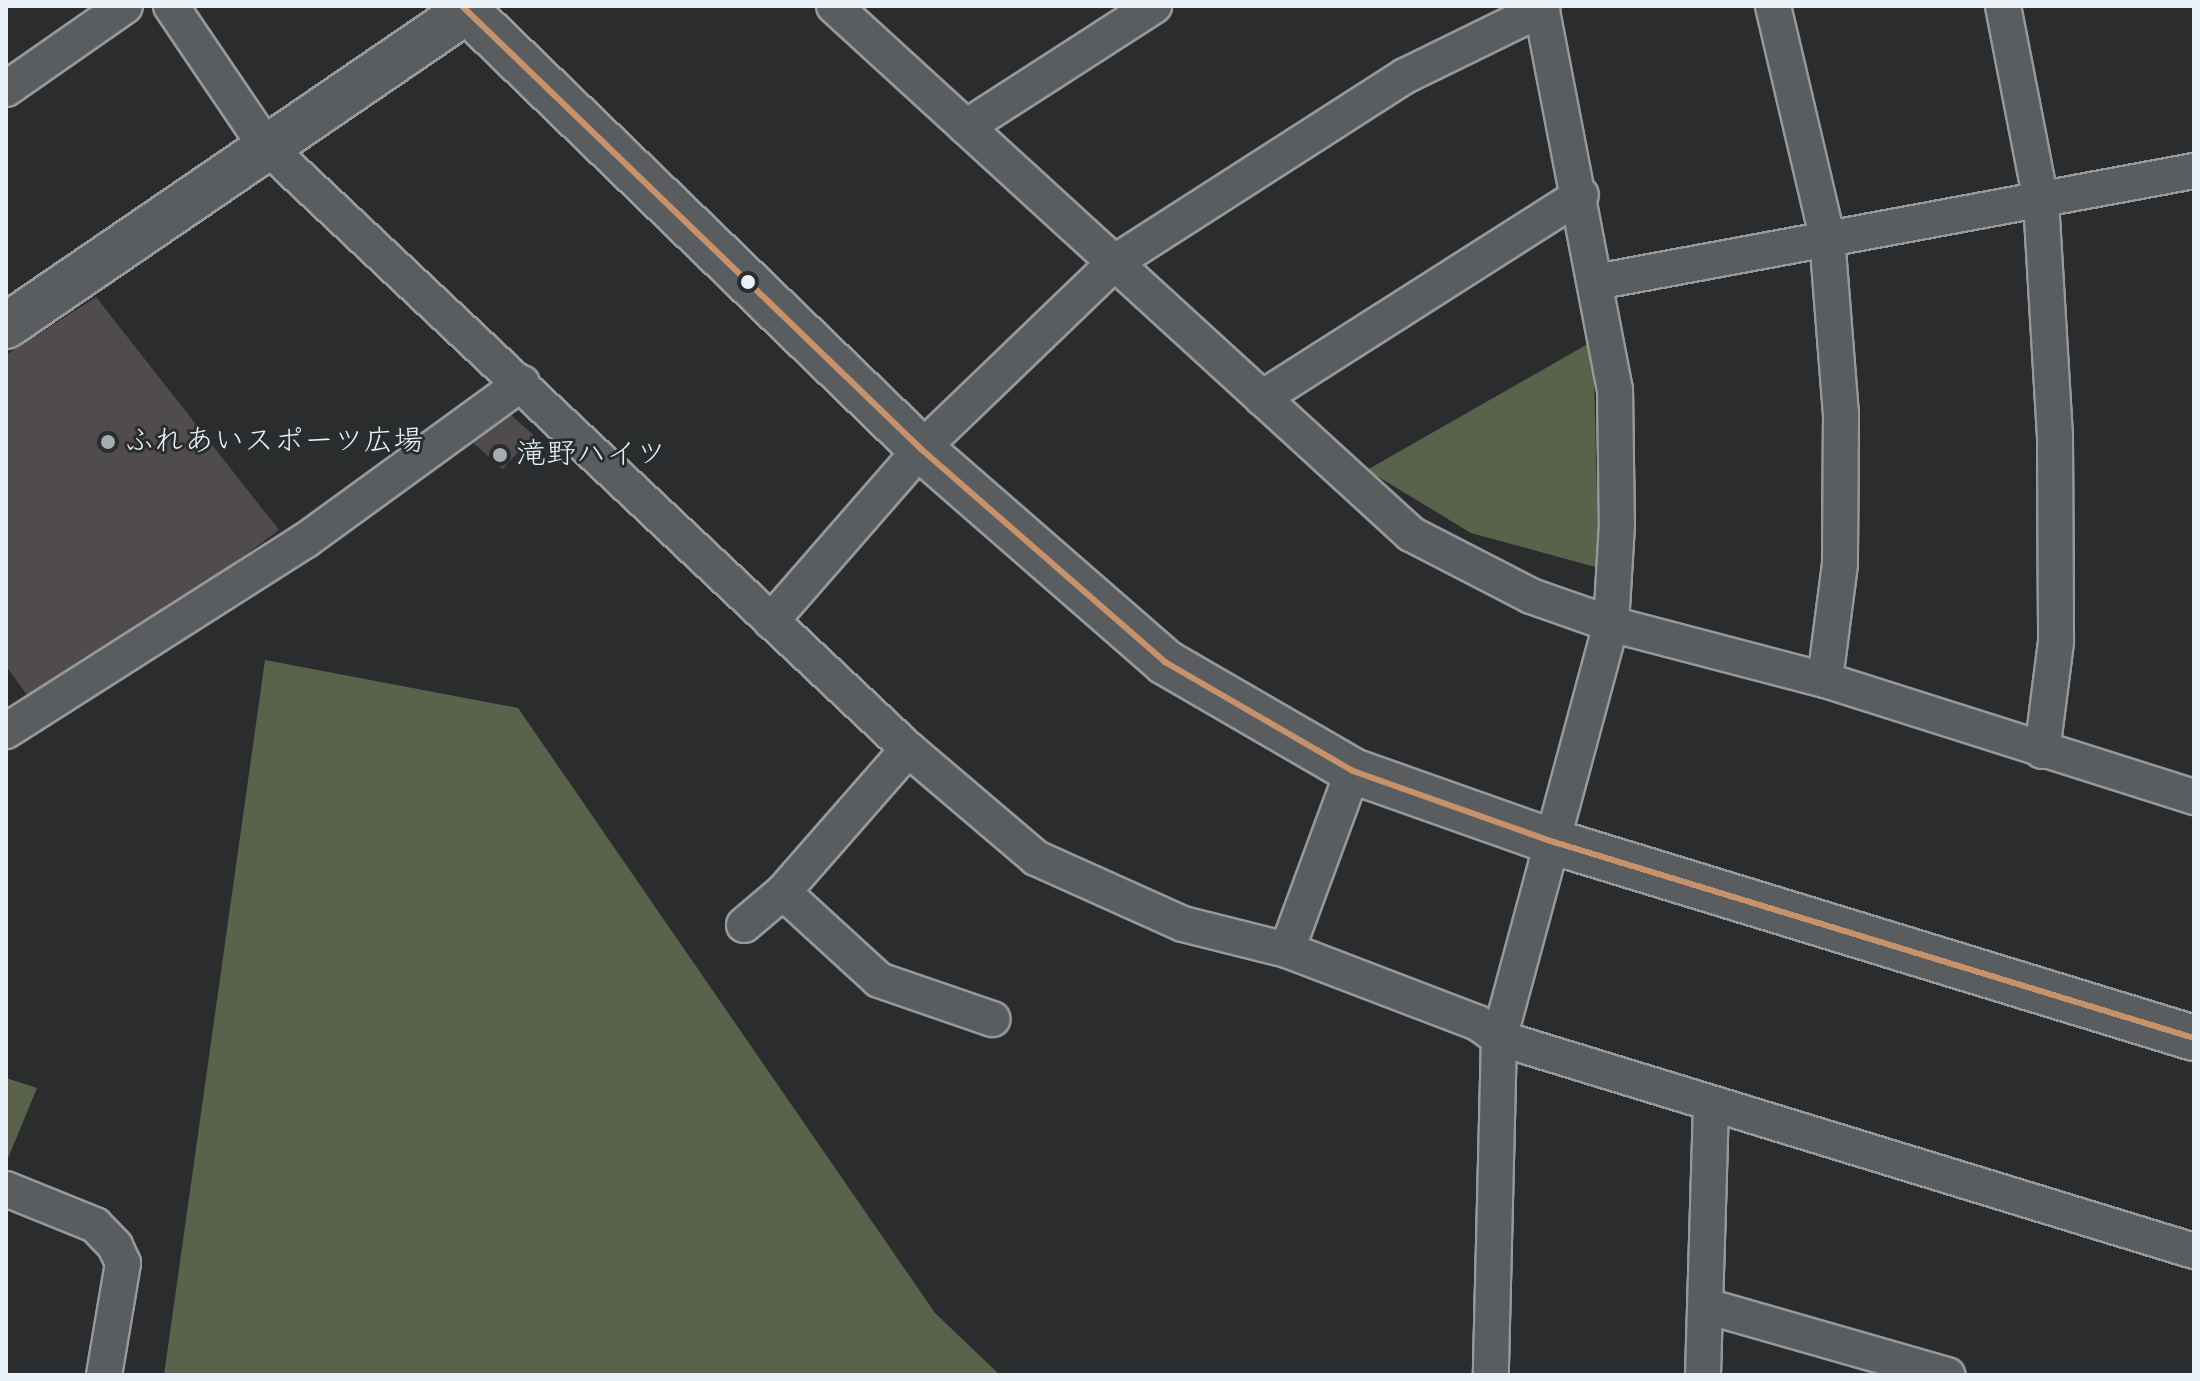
<!DOCTYPE html>
<html>
<head>
<meta charset="utf-8">
<style>
  body { margin:0 }
  #map { position:relative; width:2200px; height:1381px; overflow:hidden; background:#2b2c2d; font-family:Mynerve,"Klee One",sans-serif }
  div>[style] { position:absolute }
  .green>* { inset:0; background:#5a624c }
  .building>* { inset:0; background:#4f4c4b; transform-origin:0 0 }
  .roads { filter:drop-shadow(2px 0 #96989a) drop-shadow(-2px 0 #96989a) drop-shadow(0 2px #96989a) drop-shadow(0 -2px #96989a) }
  .street>* { height:34px; margin:-17px; padding:0 17px; transform-origin:17px; border-radius:17px; background:#5a5d60 }
  .secondary>* { height:44px; margin:-22px; padding:0 22px; transform-origin:22px; border-radius:22px; background:#5a5d60 }
  .bus-1>* { height:6px; margin:-3px; padding:0 3px; transform-origin:3px; border-radius:3px; background:#c7916a }
  .dots>* { width:22px; height:22px; translate:-50% -50%; box-sizing:border-box; border:4px solid #2a2d2e; border-radius:50% }
  span { translate:-50% -50%; white-space:nowrap; text-align:center; line-height:1.15; -webkit-text-stroke:6px #2a2d2e; paint-order:stroke }
  .poi-label { font-size:30px; color:#e8f1f8 }
  .left { translate:0 -50%; text-align:left }
  .frame { position:absolute; inset:0; border:8px solid #e8f1f8; pointer-events:none }
</style>
</head>
<body>
<div id="map">
  <div class="green">
    <i style="clip-path:polygon(1593px 341px,1599px 568px,1471px 533px,1367px 470px)"></i>
    <i style="clip-path:polygon(265px 660px,518px 708px,935px 1313px,1000px 1375px,164px 1375px)"></i>
    <i style="clip-path:polygon(6px 1078px,37px 1088px,6px 1163px)"></i>
  </div>
  <div class="building">
    <i style="clip-path:polygon(96px 297px,279px 530px,37px 709px,6px 666px,6px 355px)"></i>
    <i style="left:500px;top:405px;width:45px;height:46px;rotate:42deg"></i>
  </div>
  <div class="roads">
    <div class="street">
      <i style="left:171px;top:6px;width:168px;rotate:55.9deg"></i>
      <i style="left:265px;top:145px;width:882px;rotate:43.21deg"></i>
      <i style="left:908px;top:749px;width:168px;rotate:40.4deg"></i>
      <i style="left:1036px;top:858px;width:161px;rotate:24.2deg"></i>
      <i style="left:1183px;top:924px;width:107px;rotate:14deg"></i>
      <i style="left:1287px;top:950px;width:204px;rotate:20.9deg"></i>
      <i style="left:1478px;top:1023px;width:26px;rotate:36deg"></i>
      <i style="left:1499px;top:1038px;width:337px;rotate:91.4deg"></i>
      <i style="left:834px;top:6px;width:782px;rotate:42.46deg"></i>
      <i style="left:1411px;top:534px;width:135px;rotate:27.3deg"></i>
      <i style="left:1531px;top:596px;width:85px;rotate:19.3deg"></i>
      <i style="left:1611px;top:624px;width:221px;rotate:14.7deg"></i>
      <i style="left:1825px;top:680px;width:387px;rotate:17.6deg"></i>
      <i style="left:1541px;top:6px;width:390px;rotate:79.1deg"></i>
      <i style="left:1615px;top:389px;width:135px;rotate:89.2deg"></i>
      <i style="left:1617px;top:524px;width:100px;rotate:93.4deg"></i>
      <i style="left:1611px;top:624px;width:429px;rotate:105.1deg"></i>
      <i style="left:1499px;top:1038px;width:727px;rotate:17.04deg"></i>
      <i style="left:1773px;top:6px;width:237px;rotate:76.8deg"></i>
      <i style="left:1827px;top:237px;width:178px;rotate:85.5deg"></i>
      <i style="left:1841px;top:414px;width:150px;rotate:90.4deg"></i>
      <i style="left:1840px;top:564px;width:117px;rotate:97.4deg"></i>
      <i style="left:2003px;top:6px;width:199px;rotate:79deg"></i>
      <i style="left:2041px;top:201px;width:237px;rotate:86.6deg"></i>
      <i style="left:2055px;top:438px;width:204px;rotate:89.7deg"></i>
      <i style="left:2056px;top:642px;width:110px;rotate:97.3deg"></i>
      <i style="left:6px;top:89px;width:145px;rotate:-34.9deg"></i>
      <i style="left:966px;top:127px;width:224px;rotate:-32.8deg"></i>
      <i style="left:1596px;top:282px;width:608px;rotate:-10.52deg"></i>
      <i style="left:1262px;top:398px;width:378px;rotate:-32.5deg"></i>
      <i style="left:771px;top:621px;width:228px;rotate:-48.9deg"></i>
      <i style="left:921px;top:449px;width:269px;rotate:-43.9deg"></i>
      <i style="left:1115px;top:262px;width:345px;rotate:-32.7deg"></i>
      <i style="left:1405px;top:76px;width:153px;rotate:-26.1deg"></i>
      <i style="left:6px;top:731px;width:356px;rotate:-32.5deg"></i>
      <i style="left:306px;top:540px;width:267px;rotate:-36deg"></i>
      <i style="left:783px;top:892px;width:130px;rotate:42.5deg"></i>
      <i style="left:879px;top:980px;width:120px;rotate:19deg"></i>
      <i style="left:744px;top:925px;width:51px;rotate:-40.2deg"></i>
      <i style="left:783px;top:892px;width:190px;rotate:-48.8deg"></i>
      <i style="left:1287px;top:950px;width:191px;rotate:-69.8deg"></i>
      <i style="left:6px;top:1189px;width:96px;rotate:22deg"></i>
      <i style="left:95px;top:1225px;width:29px;rotate:46deg"></i>
      <i style="left:115px;top:1246px;width:19px;rotate:65deg"></i>
      <i style="left:123px;top:1263px;width:114px;rotate:99.6deg"></i>
      <i style="left:1710px;top:1307px;width:247px;rotate:16deg"></i>
      <i style="left:1703px;top:1375px;width:268px;rotate:-88.3deg"></i>
    </div>
    <div class="secondary">
      <i style="left:462px;top:6px;width:638px;rotate:43.98deg"></i>
      <i style="left:921px;top:449px;width:324px;rotate:41.1deg"></i>
      <i style="left:1165px;top:662px;width:217px;rotate:30.1deg"></i>
      <i style="left:1353px;top:771px;width:213px;rotate:19.5deg"></i>
      <i style="left:1554px;top:842px;width:669px;rotate:17.03deg"></i>
      <i style="left:6px;top:326px;width:567px;rotate:-34.36deg"></i>
    </div>
  </div>
  <div class="bus-1">
    <i style="left:462px;top:6px;width:638px;rotate:43.98deg"></i>
    <i style="left:921px;top:449px;width:324px;rotate:41.1deg"></i>
    <i style="left:1165px;top:662px;width:217px;rotate:30.1deg"></i>
    <i style="left:1353px;top:771px;width:213px;rotate:19.5deg"></i>
    <i style="left:1554px;top:842px;width:669px;rotate:17.03deg"></i>
  </div>
  <div class="dots">
    <i style="left:748px;top:282px;background:#e8f1f8"></i>
    <i style="left:108px;top:442px;background:#a6acb1"></i>
    <i style="left:500px;top:455px;background:#a6acb1"></i>
  </div>
  <div class="poi-label">
    <span class="left" style="left:124px;top:442px">ふれあいスポーツ広場</span>
    <span class="left" style="left:516px;top:455px">滝野ハイツ</span>
  </div>
  <div class="frame"></div>
</div>
</body>
</html>
